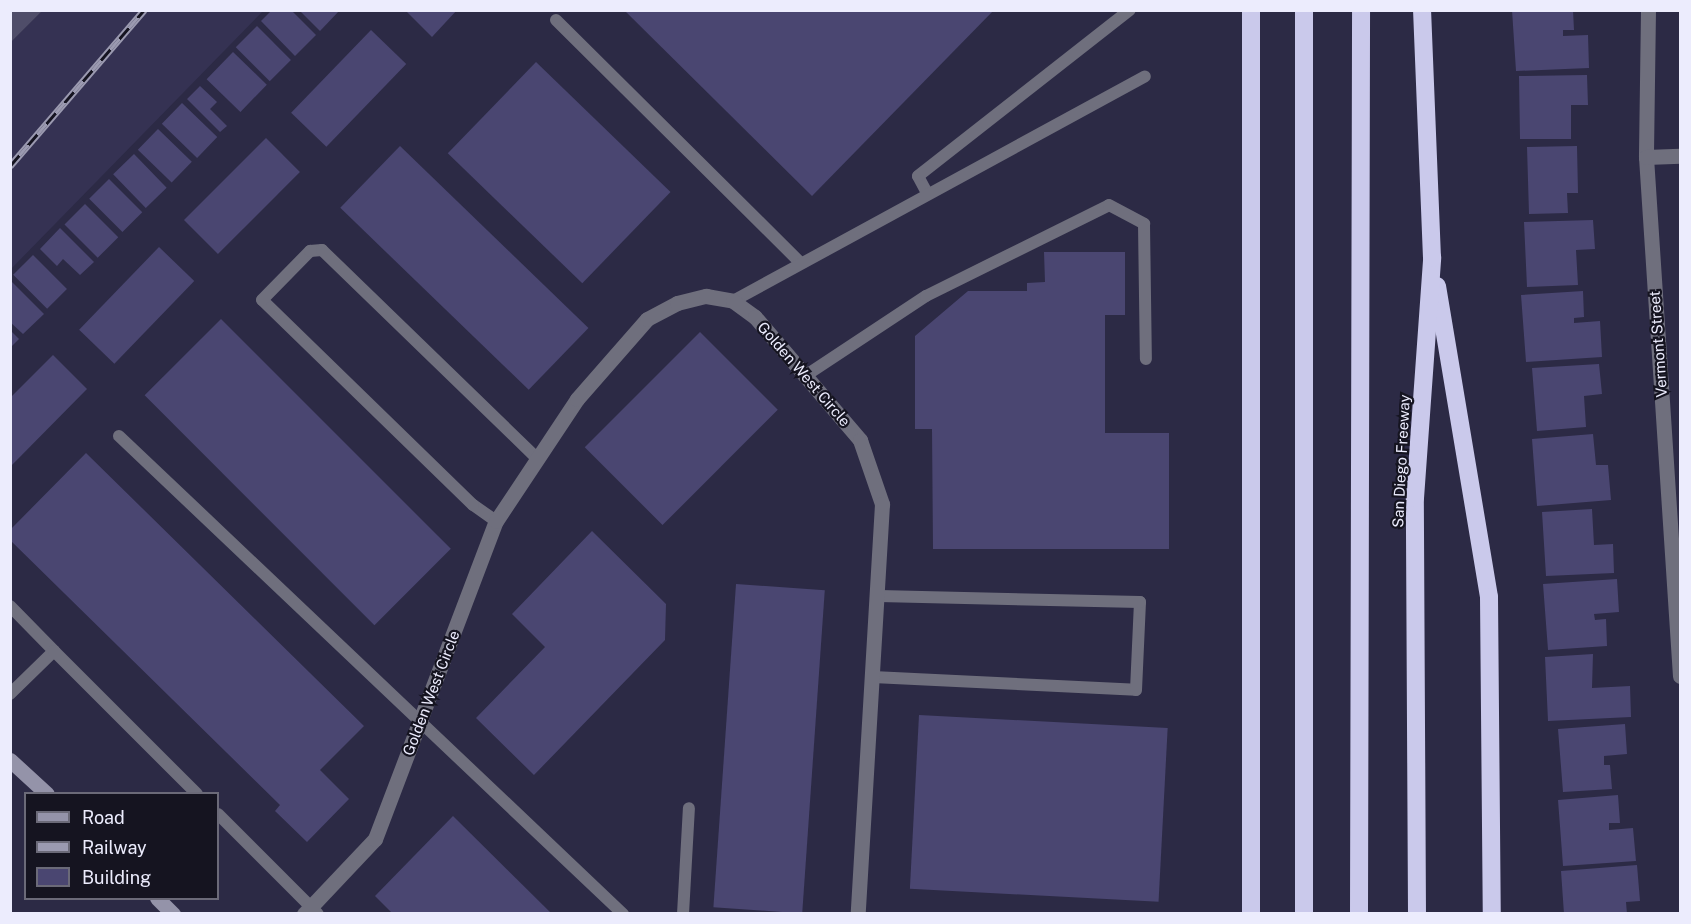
<!DOCTYPE html>
<html>
<head>
<meta charset="utf-8">
<style>
  body { margin:0 }
  #map { position:relative; width:1691px; height:924px; overflow:hidden; background:#2c2a45; font-family:"Public Sans",sans-serif }
  div>[style] { position:absolute }
  .built>* { inset:0; background:#353253 }
  .green>* { inset:0; background:#4f4d69 }
  .building>* { inset:0; background:#4a4671; transform-origin:0 0 }
  .lane>* { height:12px; margin:-6px; padding:0 6px; transform-origin:6px; border-radius:6px; background:#6f6f7d }
  .street>* { height:15px; margin:-7.5px; padding:0 7.5px; transform-origin:7.5px; border-radius:7.5px; background:#6f6f7d }
  .secondary>* { height:15px; margin:-7.5px; padding:0 7.5px; transform-origin:7.5px; border-radius:7.5px; background:#9493a9 }
  .highway>* { height:18px; margin:-9px; padding:0 9px; transform-origin:9px; border-radius:9px; background:#cac9eb }
  .rail>* { height:7px; margin-top:-3.5px; transform-origin:0; background:repeating-linear-gradient(90deg,#151420 0 14px,#9b9ab0 0 28px); box-sizing:border-box; border-block:2px solid #9b9ab0 }
  span { translate:-50% -50%; white-space:nowrap; text-align:center; line-height:1.15; -webkit-text-stroke:4.5px #151420; paint-order:stroke }
  .street-label { font-size:15px; color:#ececfd }
  .frame { position:absolute; inset:0; border:12px solid #ececfd; pointer-events:none }
  .legend { position:absolute; left:24px; top:792px; width:195px; height:108px; box-sizing:border-box; background:#151420; border:2px solid #6b6a78; margin:0; padding:8px 10px; list-style:none; font-size:18px; color:#ececfd }
  .legend li { display:flex; align-items:center; gap:12px; height:30px }
  .legend b { width:30px; border:2px solid #6b6a78 }
</style>
</head>
<body>
<div id="map">
  <div class="built">
    <i style="clip-path:polygon(42px 11px,263px 11px,11px 269px,11px 42px)"></i>
  </div>
  <div class="green">
    <i style="clip-path:polygon(11px 10px,42px 11px,11px 42px,10px 11px)"></i>
  </div>
  <div class="building">
    <i style="clip-path:polygon(272px 10px,291px 10px,316px 35px,295px 56px,261px 21px)"></i>
    <i style="clip-path:polygon(299px 10px,340px 10px,320px 31px)"></i>
    <i style="clip-path:polygon(405px 10px,457px 10px,432px 37px)"></i>
    <i style="clip-path:polygon(624px 10px,994px 10px,812px 196px)"></i>
    <i style="clip-path:polygon(1512px 10px,1573px 10px,1574px 30px,1563px 30px,1563px 36px,1588px 35px,1589px 68px,1516px 71px)"></i>
    <i style="left:257px;top:26px;width:48px;height:30px;rotate:45deg"></i>
    <i style="left:371px;top:30px;width:49px;height:115px;rotate:44deg"></i>
    <i style="left:233px;top:52px;width:47px;height:38px;rotate:44deg"></i>
    <i style="left:536px;top:62px;width:187px;height:127px;rotate:44deg"></i>
    <i style="clip-path:polygon(1587px 75px,1588px 105px,1571px 105px,1571px 139px,1520px 139px,1519px 76px)"></i>
    <i style="clip-path:polygon(200px 86px,217px 102px,210px 109px,227px 126px,220px 132px,187px 99px)"></i>
    <i style="left:182px;top:103px;width:49px;height:29px;rotate:44deg"></i>
    <i style="left:158px;top:129px;width:47px;height:29px;rotate:44deg"></i>
    <i style="left:266px;top:138px;width:48px;height:116px;rotate:45deg"></i>
    <i style="left:400px;top:146px;width:262px;height:86px;rotate:44deg"></i>
    <i style="clip-path:polygon(1577px 146px,1578px 193px,1567px 193px,1568px 213px,1529px 214px,1527px 147px)"></i>
    <i style="left:134px;top:154px;width:47px;height:29px;rotate:46deg"></i>
    <i style="left:109px;top:179px;width:47px;height:28px;rotate:45deg"></i>
    <i style="left:85px;top:204px;width:47px;height:29px;rotate:45deg"></i>
    <i style="clip-path:polygon(1593px 220px,1595px 249px,1576px 250px,1578px 285px,1527px 287px,1524px 222px)"></i>
    <i style="clip-path:polygon(60px 228px,94px 262px,80px 275px,63px 259px,57px 266px,40px 249px)"></i>
    <i style="left:159px;top:247px;width:49px;height:115px;rotate:44deg"></i>
    <i style="clip-path:polygon(1044px 252px,1125px 252px,1125px 315px,1105px 315px,1105px 433px,1169px 433px,1169px 549px,933px 549px,932px 429px,915px 429px,915px 336px,968px 291px,1027px 291px,1027px 283px,1045px 282px)"></i>
    <i style="left:33px;top:255px;width:48px;height:28px;rotate:45deg"></i>
    <i style="clip-path:polygon(10px 280px,44px 314px,23px 334px,10px 322px)"></i>
    <i style="clip-path:polygon(1583px 291px,1584px 317px,1574px 318px,1574px 323px,1600px 321px,1602px 357px,1526px 362px,1521px 295px)"></i>
    <i style="left:221px;top:319px;width:325px;height:108px;rotate:45deg"></i>
    <i style="clip-path:polygon(10px 330px,19px 339px,10px 348px)"></i>
    <i style="left:700px;top:332px;width:110px;height:163px;rotate:45deg"></i>
    <i style="clip-path:polygon(53px 355px,87px 389px,10px 467px,10px 398px)"></i>
    <i style="clip-path:polygon(1599px 364px,1602px 394px,1584px 396px,1586px 427px,1537px 431px,1532px 368px)"></i>
    <i style="clip-path:polygon(1593px 434px,1596px 465px,1608px 465px,1611px 500px,1537px 506px,1532px 439px)"></i>
    <i style="clip-path:polygon(86px 453px,364px 726px,320px 770px,349px 799px,307px 842px,275px 811px,280px 805px,10px 540px,10px 530px)"></i>
    <i style="clip-path:polygon(1592px 509px,1594px 545px,1613px 544px,1614px 573px,1546px 576px,1542px 512px)"></i>
    <i style="clip-path:polygon(592px 531px,666px 604px,665px 640px,534px 775px,476px 718px,545px 647px,512px 614px)"></i>
    <i style="clip-path:polygon(1617px 579px,1619px 612px,1594px 614px,1595px 620px,1606px 619px,1607px 646px,1548px 650px,1543px 584px)"></i>
    <i style="left:736px;top:584px;width:89px;height:324px;rotate:4deg"></i>
    <i style="clip-path:polygon(1593px 654px,1592px 688px,1630px 686px,1631px 717px,1548px 721px,1545px 657px)"></i>
    <i style="left:919px;top:715px;width:249px;height:174px;rotate:3deg"></i>
    <i style="clip-path:polygon(1625px 724px,1627px 754px,1604px 756px,1604px 765px,1610px 765px,1612px 789px,1563px 792px,1558px 729px)"></i>
    <i style="clip-path:polygon(1618px 795px,1620px 823px,1609px 823px,1609px 830px,1633px 828px,1636px 861px,1563px 866px,1558px 800px)"></i>
    <i style="clip-path:polygon(453px 816px,552px 914px,393px 914px,375px 896px)"></i>
    <i style="clip-path:polygon(1637px 865px,1640px 901px,1626px 902px,1627px 914px,1564px 914px,1561px 871px)"></i>
  </div>
  <div class="lane">
    <i style="left:556px;top:20px;width:344px;rotate:44.8deg"></i>
    <i style="left:927px;top:193px;width:19px;rotate:-118deg"></i>
    <i style="left:918px;top:176px;width:269px;rotate:-38.1deg"></i>
    <i style="left:733px;top:301px;width:469px;rotate:-28.6deg"></i>
    <i style="left:805px;top:376px;width:145px;rotate:-33.5deg"></i>
    <i style="left:926px;top:296px;width:204px;rotate:-26.4deg"></i>
    <i style="left:1109px;top:205px;width:40px;rotate:28deg"></i>
    <i style="left:1144px;top:224px;width:135px;rotate:89.2deg"></i>
    <i style="left:119px;top:436px;width:695px;rotate:43.48deg"></i>
    <i style="left:496px;top:521px;width:28px;rotate:-145deg"></i>
    <i style="left:473px;top:505px;width:294px;rotate:-135.8deg"></i>
    <i style="left:262px;top:300px;width:69px;rotate:-45.6deg"></i>
    <i style="left:310px;top:251px;width:12px;rotate:-5deg"></i>
    <i style="left:322px;top:250px;width:299px;rotate:44.1deg"></i>
    <i style="left:10px;top:606px;width:63px;rotate:45.6deg"></i>
    <i style="left:54px;top:651px;width:62px;rotate:135.7deg"></i>
    <i style="left:54px;top:651px;width:202px;rotate:45deg"></i>
    <i style="left:873px;top:677px;width:263px;rotate:2.8deg"></i>
    <i style="left:1136px;top:690px;width:88px;rotate:-87.4deg"></i>
    <i style="left:1140px;top:602px;width:261px;rotate:-178.7deg"></i>
    <i style="left:218px;top:814px;width:141px;rotate:45deg"></i>
    <i style="left:683px;top:914px;width:106px;rotate:-86.8deg"></i>
  </div>
  <div class="street">
    <i style="left:1648px;top:10px;width:147px;rotate:90.8deg"></i>
    <i style="left:1646px;top:157px;width:520px;rotate:86.25deg"></i>
    <i style="left:1646px;top:157px;width:34px;rotate:-2deg"></i>
    <i style="left:304px;top:914px;width:103px;rotate:-46.6deg"></i>
    <i style="left:375px;top:839px;width:340px;rotate:-69.2deg"></i>
    <i style="left:496px;top:521px;width:146px;rotate:-56.4deg"></i>
    <i style="left:577px;top:399px;width:106px;rotate:-48.8deg"></i>
    <i style="left:647px;top:319px;width:34px;rotate:-28deg"></i>
    <i style="left:677px;top:303px;width:30px;rotate:-14deg"></i>
    <i style="left:706px;top:296px;width:27px;rotate:10deg"></i>
    <i style="left:733px;top:301px;width:27px;rotate:36deg"></i>
    <i style="left:755px;top:317px;width:162px;rotate:49.5deg"></i>
    <i style="left:860px;top:440px;width:68px;rotate:71deg"></i>
    <i style="left:882px;top:504px;width:411px;rotate:93.4deg"></i>
  </div>
  <div class="secondary">
    <i style="left:10px;top:760px;width:50px;rotate:42.6deg"></i>
    <i style="left:157px;top:898px;width:23px;rotate:45deg"></i>
  </div>
  <div class="highway">
    <i style="left:1437px;top:286px;width:315px;rotate:80.5deg"></i>
    <i style="left:1489px;top:597px;width:317px;rotate:89.5deg"></i>
    <i style="left:1251px;top:914px;width:904px;rotate:-90deg"></i>
    <i style="left:1304px;top:914px;width:904px;rotate:-90deg"></i>
    <i style="left:1359px;top:914px;width:904px;rotate:-89.87deg"></i>
    <i style="left:1417px;top:914px;width:416px;rotate:-90.3deg"></i>
    <i style="left:1415px;top:498px;width:241px;rotate:-85.9deg"></i>
    <i style="left:1432px;top:258px;width:248px;rotate:-92.3deg"></i>
  </div>
  <div class="rail">
    <i style="left:10px;top:166px;width:206px;rotate:-49.3deg"></i>
  </div>
  <div class="street-label">
    <span style="left:1658px;top:344px;rotate:-94deg">Vermont Street</span>
    <span style="left:804px;top:374px;rotate:49deg">Golden West Circle</span>
    <span style="left:1401px;top:461px;rotate:-87deg">San Diego Freeway</span>
    <span style="left:431px;top:693px;rotate:-69deg">Golden West Circle</span>
  </div>
  <div class="frame"></div>
  <ul class="legend">
  <li><b style="height:8px;background:#9493a9"></b>Road</li>
  <li><b style="height:8px;background:#9b9ab0"></b>Railway</li>
  <li><b style="height:16px;background:#4a4671"></b>Building</li>
  </ul>
</div>
</body>
</html>
